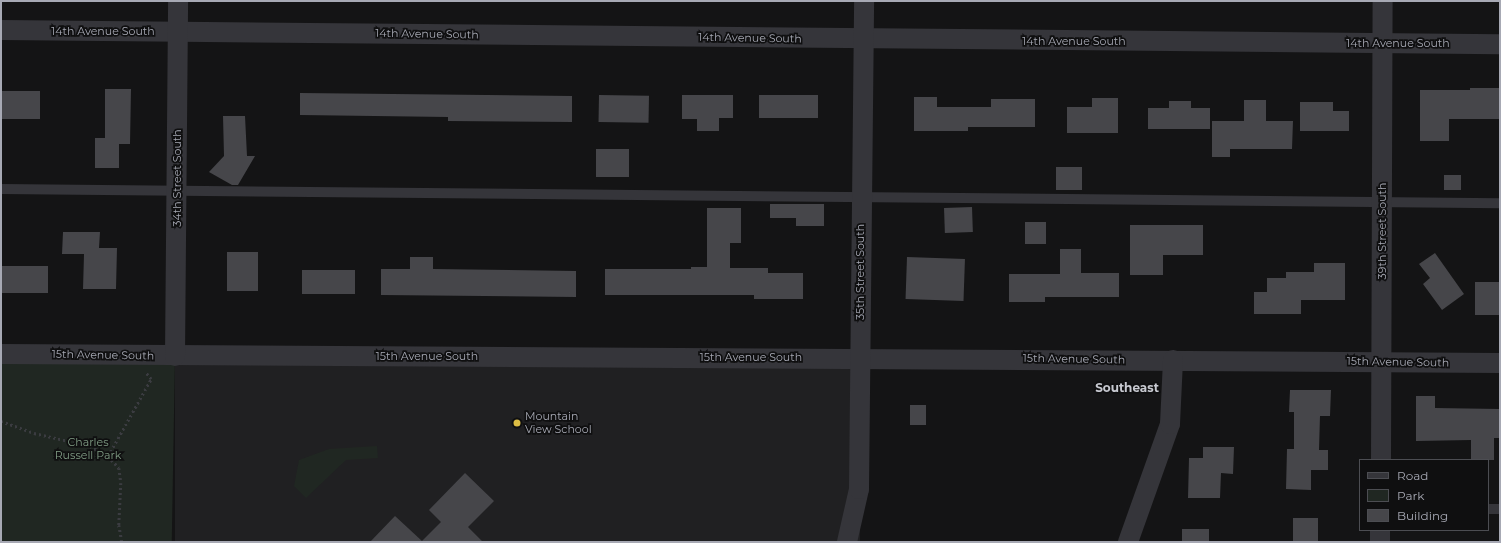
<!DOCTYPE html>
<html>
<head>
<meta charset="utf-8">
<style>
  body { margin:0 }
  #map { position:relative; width:1501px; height:543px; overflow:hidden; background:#141415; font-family:Montserrat,sans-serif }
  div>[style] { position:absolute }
  .built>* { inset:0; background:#202022; transform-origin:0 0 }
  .green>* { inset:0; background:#202722; transform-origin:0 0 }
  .building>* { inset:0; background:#46464a; transform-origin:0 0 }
  .path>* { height:2.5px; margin-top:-1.25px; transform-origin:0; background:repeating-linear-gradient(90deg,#3b3c41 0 2px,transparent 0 5px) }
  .service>* { height:10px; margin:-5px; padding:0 5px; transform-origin:5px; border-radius:5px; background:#35353a }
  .minor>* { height:20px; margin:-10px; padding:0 10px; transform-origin:10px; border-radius:10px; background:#35353a }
  .dots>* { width:11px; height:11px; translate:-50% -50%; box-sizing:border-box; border:2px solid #0f0f10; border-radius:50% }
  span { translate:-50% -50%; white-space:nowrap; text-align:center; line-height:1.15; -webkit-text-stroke:3.5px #0f0f10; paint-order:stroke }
  .street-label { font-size:11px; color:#a7a9b4 }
  .poi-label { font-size:11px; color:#a7a9b4 }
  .left { translate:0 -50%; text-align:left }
  .park-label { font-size:11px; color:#809d85 }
  .neighbourhood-label { font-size:12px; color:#c7c9d0; font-weight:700 }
  .frame { position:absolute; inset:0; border:2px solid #a7a9b4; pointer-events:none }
  .legend { position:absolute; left:1359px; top:459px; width:130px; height:72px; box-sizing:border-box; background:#0f0f10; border:1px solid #4c4d52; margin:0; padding:5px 7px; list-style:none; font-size:12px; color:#a7a9b4 }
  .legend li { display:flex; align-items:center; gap:8px; height:20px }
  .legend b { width:20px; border:1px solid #4c4d52 }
</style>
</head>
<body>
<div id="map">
  <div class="built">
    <i style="left:175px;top:356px;width:685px;height:186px"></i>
  </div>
  <div class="green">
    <i style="left:1px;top:354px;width:174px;height:188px;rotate:1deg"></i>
    <i style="clip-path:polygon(377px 446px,378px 458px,346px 460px,306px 498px,294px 486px,299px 460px,329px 449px)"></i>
  </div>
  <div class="building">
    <i style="clip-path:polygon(1470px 88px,1500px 88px,1500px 119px,1449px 119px,1449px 141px,1420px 141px,1420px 90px,1470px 90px)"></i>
    <i style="clip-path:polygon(105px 89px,131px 89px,130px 144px,119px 144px,119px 168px,95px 168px,95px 138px,105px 138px)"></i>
    <i style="left:1px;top:91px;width:39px;height:28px"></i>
    <i style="clip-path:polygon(300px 93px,572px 96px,572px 122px,448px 121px,448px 117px,300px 115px)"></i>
    <i style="left:599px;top:95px;width:50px;height:27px;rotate:1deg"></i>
    <i style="clip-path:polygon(682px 95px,733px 95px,733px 118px,719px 118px,719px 131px,697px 131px,697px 119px,682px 119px)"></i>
    <i style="left:759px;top:95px;width:59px;height:23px"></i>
    <i style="clip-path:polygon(914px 97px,937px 97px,937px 107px,991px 107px,991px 99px,1035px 99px,1035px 127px,968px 127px,968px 131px,914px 131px)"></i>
    <i style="clip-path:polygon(1092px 98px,1118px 98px,1118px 133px,1067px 133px,1067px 107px,1092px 107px)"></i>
    <i style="clip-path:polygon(1244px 100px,1266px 100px,1266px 121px,1293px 121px,1292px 149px,1230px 149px,1230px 157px,1212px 157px,1212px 121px,1244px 121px)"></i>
    <i style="clip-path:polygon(1169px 101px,1191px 101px,1191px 108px,1210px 108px,1210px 129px,1148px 129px,1148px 108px,1169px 108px)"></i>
    <i style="clip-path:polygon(1300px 102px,1333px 102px,1333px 111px,1349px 111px,1349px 131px,1300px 131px)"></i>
    <i style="clip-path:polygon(223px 116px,245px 116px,247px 156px,255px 156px,238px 185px,232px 185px,209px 172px,224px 156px)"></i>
    <i style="left:596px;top:149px;width:33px;height:28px"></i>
    <i style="left:1056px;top:167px;width:26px;height:23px"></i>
    <i style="left:1444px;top:175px;width:17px;height:15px"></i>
    <i style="clip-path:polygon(770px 204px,824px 204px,824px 226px,796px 226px,796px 218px,770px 218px)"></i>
    <i style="left:972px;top:207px;width:25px;height:28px;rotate:88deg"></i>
    <i style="clip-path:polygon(707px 208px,741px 208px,741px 243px,730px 243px,730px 268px,768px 268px,768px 273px,803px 273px,803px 299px,754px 299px,754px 295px,605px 295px,605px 269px,691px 269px,691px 267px,707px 267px)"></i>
    <i style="left:1025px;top:222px;width:21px;height:22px"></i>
    <i style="clip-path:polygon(1130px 225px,1203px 225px,1203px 255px,1163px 255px,1163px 275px,1130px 275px)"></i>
    <i style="clip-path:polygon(63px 232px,100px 232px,99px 248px,117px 248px,116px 289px,83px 289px,84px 254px,62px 254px)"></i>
    <i style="clip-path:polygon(1060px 249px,1081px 249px,1081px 273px,1119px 273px,1119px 297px,1045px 297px,1045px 302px,1009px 302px,1009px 274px,1060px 274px)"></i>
    <i style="left:227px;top:252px;width:31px;height:39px"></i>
    <i style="clip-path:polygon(1435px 253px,1464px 294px,1442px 310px,1423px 284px,1430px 278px,1419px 264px)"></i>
    <i style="clip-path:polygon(410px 257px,433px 257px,433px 269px,576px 271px,576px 297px,381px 295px,381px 269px,410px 269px)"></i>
    <i style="left:907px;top:257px;width:58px;height:42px;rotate:2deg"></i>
    <i style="clip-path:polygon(1314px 263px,1345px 263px,1345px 300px,1301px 300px,1301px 314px,1254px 314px,1254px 292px,1267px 292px,1267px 278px,1286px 278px,1286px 272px,1314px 272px)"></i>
    <i style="left:1px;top:266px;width:47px;height:27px"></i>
    <i style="left:302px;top:270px;width:53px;height:24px"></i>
    <i style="left:1475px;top:282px;width:25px;height:33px"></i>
    <i style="clip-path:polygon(1290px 390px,1331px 390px,1330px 416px,1320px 416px,1319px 450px,1328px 450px,1328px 470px,1311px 470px,1311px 490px,1286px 489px,1287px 449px,1294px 449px,1294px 412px,1289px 412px)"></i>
    <i style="clip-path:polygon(1416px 396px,1435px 396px,1435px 408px,1500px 409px,1500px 438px,1494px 438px,1494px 460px,1471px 460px,1471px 440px,1416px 441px)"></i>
    <i style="left:910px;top:405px;width:16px;height:20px"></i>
    <i style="clip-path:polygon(1203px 447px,1234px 447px,1233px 474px,1221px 473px,1220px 498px,1188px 498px,1189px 458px,1203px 458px)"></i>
    <i style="clip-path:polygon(465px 473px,494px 501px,468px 527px,483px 542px,370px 542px,395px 516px,422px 541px,441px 522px,429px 510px)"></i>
    <i style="left:1293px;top:518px;width:25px;height:24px"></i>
    <i style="left:1182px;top:529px;width:27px;height:13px"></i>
  </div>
  <div class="path">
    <i style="left:1px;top:421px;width:35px;rotate:20deg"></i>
    <i style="left:34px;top:433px;width:57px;rotate:13.1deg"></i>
    <i style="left:90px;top:446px;width:21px;rotate:29deg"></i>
    <i style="left:108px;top:456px;width:16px;rotate:47deg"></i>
    <i style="left:119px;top:468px;width:15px;rotate:82deg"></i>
    <i style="left:121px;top:483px;width:42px;rotate:92.7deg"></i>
    <i style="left:119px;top:525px;width:17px;rotate:80deg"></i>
    <i style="left:108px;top:456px;width:88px;rotate:-60.8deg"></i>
    <i style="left:151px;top:379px;width:8px;rotate:-130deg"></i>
  </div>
  <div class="service">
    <i style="left:1px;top:189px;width:1499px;rotate:0.54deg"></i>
    <i style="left:1488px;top:509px;width:12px"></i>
  </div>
  <div class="minor">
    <i style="left:1px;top:30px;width:1499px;rotate:0.54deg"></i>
    <i style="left:1px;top:354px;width:1499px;rotate:0.34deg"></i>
    <i style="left:175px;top:356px;width:355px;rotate:-89.5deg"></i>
    <i style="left:1381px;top:460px;width:459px;rotate:-89.8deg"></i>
    <i style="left:847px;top:542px;width:54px;rotate:-77.2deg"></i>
    <i style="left:859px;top:489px;width:488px;rotate:-89.4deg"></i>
    <i style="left:1128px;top:542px;width:125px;rotate:-70.4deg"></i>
    <i style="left:1170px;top:424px;width:64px;rotate:-87.3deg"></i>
    <i style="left:1380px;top:542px;width:12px;rotate:-90deg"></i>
  </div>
  <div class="dots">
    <i style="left:517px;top:423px;background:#dcbd44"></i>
  </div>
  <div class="street-label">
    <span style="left:103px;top:31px">14th Avenue South</span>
    <span style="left:427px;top:34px;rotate:1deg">14th Avenue South</span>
    <span style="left:750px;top:38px;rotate:1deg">14th Avenue South</span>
    <span style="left:1074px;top:41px">14th Avenue South</span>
    <span style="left:1398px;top:43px">14th Avenue South</span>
    <span style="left:177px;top:178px;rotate:-90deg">34th Street South</span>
    <span style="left:1382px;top:231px;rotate:-90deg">39th Street South</span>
    <span style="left:860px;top:272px;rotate:-90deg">35th Street South</span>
    <span style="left:103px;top:355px;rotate:1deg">15th Avenue South</span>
    <span style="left:427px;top:356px">15th Avenue South</span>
    <span style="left:751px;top:357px">15th Avenue South</span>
    <span style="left:1074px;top:359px;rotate:1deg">15th Avenue South</span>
    <span style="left:1398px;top:362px;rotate:1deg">15th Avenue South</span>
  </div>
  <div class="poi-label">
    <span class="left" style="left:525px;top:423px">Mountain<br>View School</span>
  </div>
  <div class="park-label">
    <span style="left:88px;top:449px">Charles<br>Russell Park</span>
  </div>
  <div class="neighbourhood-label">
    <span style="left:1127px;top:388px">Southeast</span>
  </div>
  <div class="frame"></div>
  <ul class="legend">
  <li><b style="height:5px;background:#35353a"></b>Road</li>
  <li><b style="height:11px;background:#202722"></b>Park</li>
  <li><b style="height:11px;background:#46464a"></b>Building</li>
  </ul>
</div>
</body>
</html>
